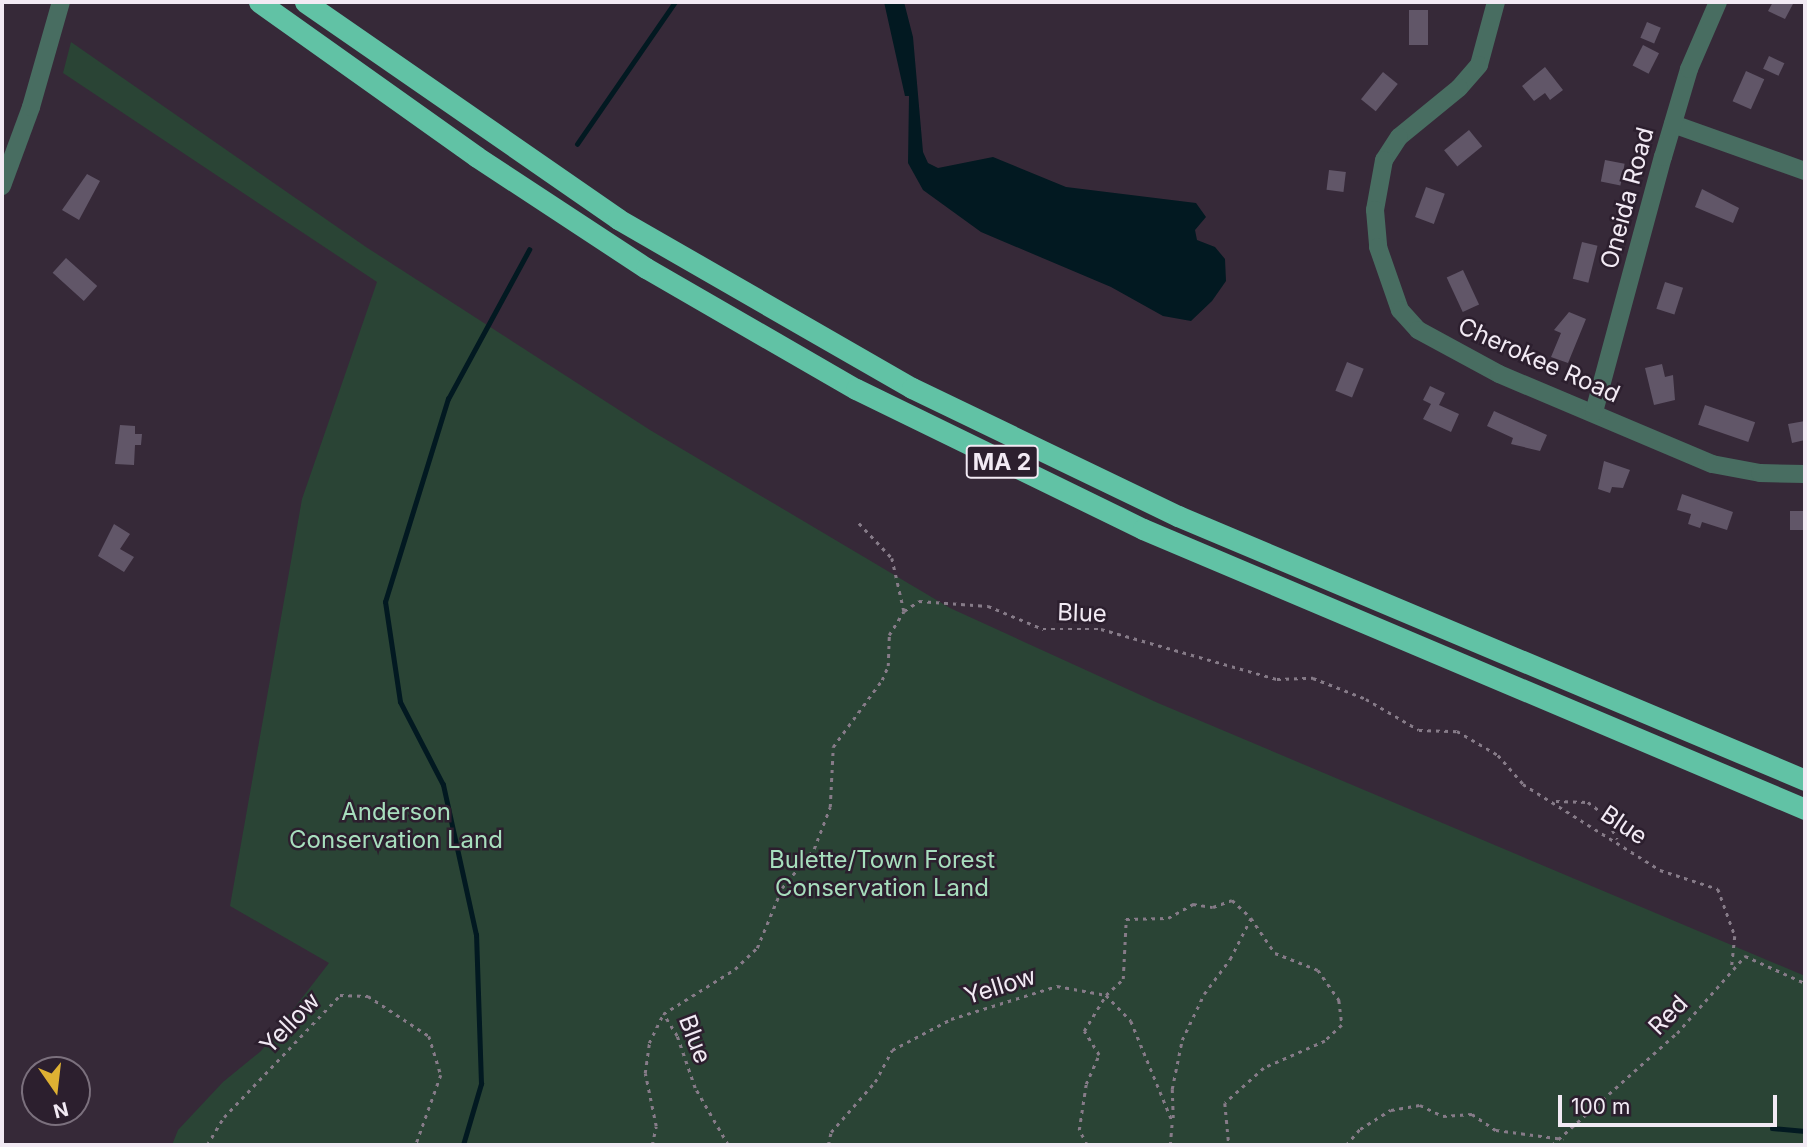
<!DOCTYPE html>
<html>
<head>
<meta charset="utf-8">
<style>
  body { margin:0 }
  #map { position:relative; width:1807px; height:1147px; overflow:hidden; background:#362938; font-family:Inter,sans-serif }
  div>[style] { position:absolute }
  .green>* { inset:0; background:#2a4435 }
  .water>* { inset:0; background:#021921 }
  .stream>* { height:4.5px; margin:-2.25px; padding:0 2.25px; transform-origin:2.25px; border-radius:2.25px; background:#021921 }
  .building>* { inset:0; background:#615668; transform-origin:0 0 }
  .path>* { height:2.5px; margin-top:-1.25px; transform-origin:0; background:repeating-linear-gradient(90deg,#867b88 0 3.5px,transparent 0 8.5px) }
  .minor>* { height:18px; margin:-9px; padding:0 9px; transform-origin:9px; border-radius:9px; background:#486d61 }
  .highway>* { height:21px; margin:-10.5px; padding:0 10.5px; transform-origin:10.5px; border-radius:10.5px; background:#61c2a5 }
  span { translate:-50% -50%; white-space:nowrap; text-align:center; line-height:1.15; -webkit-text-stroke:5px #2c1f2e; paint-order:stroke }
  .shield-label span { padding:2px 5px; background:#2c1f2e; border:2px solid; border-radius:5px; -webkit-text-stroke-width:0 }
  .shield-label { font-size:23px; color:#f2eaf4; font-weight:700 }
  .street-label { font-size:24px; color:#f2eaf4 }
  .park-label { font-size:24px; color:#a7debd }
  .frame { position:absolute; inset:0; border:4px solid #f2eaf4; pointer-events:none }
  .north { position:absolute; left:21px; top:1056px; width:70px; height:70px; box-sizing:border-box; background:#2c1f2e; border:2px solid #7b707d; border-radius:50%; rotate:166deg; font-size:19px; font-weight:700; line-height:28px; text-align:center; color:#f2eaf4 }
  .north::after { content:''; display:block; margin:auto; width:24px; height:32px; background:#deb133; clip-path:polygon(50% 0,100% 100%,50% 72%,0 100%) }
  .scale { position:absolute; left:1558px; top:1095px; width:219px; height:32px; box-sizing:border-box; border:4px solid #f2eaf4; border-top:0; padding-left:9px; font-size:21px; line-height:24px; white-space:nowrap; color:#f2eaf4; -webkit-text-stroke:5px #2c1f2e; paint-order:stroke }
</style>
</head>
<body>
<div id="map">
  <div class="green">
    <i style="clip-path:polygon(71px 42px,366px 247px,650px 430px,950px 608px,1158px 703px,1805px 976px,1805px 1145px,172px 1145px,178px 1130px,223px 1082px,261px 1051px,329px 963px,230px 906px,302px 499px,377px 282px,63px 73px)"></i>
  </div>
  <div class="water">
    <i style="clip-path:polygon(884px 2px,904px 2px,913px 37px,923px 152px,928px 163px,938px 168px,993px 157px,1066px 187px,1196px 203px,1206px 217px,1195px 230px,1197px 240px,1215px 247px,1225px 259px,1226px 281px,1212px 301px,1191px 321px,1163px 316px,1111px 287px,981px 232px,923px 190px,908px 163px,909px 96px,905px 96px)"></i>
  </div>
  <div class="stream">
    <i style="left:577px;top:144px;width:173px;rotate:-55.4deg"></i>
    <i style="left:1772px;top:1128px;width:33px;rotate:5deg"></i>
    <i style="left:463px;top:1145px;width:64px;rotate:-73.6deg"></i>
    <i style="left:481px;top:1084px;width:149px;rotate:-91.9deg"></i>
    <i style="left:476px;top:935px;width:154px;rotate:-102.4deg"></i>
    <i style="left:443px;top:785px;width:93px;rotate:-117.4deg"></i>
    <i style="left:400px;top:702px;width:101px;rotate:-98.5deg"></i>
    <i style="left:385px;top:602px;width:213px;rotate:-72.8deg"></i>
    <i style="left:448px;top:399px;width:170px;rotate:-61.5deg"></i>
  </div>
  <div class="building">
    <i style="clip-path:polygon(1773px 2px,1794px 2px,1785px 19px,1768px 11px)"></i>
    <i style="left:1409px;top:10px;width:19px;height:35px"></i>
    <i style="left:1647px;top:22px;width:15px;height:17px;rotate:23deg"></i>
    <i style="left:1643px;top:45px;width:18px;height:23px;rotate:27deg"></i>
    <i style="left:1769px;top:56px;width:17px;height:14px;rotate:25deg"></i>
    <i style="clip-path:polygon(1545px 67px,1563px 90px,1550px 100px,1545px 93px,1534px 101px,1522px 86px)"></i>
    <i style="left:1746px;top:71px;width:20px;height:33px;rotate:24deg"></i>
    <i style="left:1383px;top:72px;width:19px;height:35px;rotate:39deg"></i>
    <i style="left:1469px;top:130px;width:21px;height:32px;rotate:51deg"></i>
    <i style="left:1605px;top:160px;width:20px;height:22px;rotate:11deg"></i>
    <i style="left:1329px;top:170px;width:17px;height:20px;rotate:7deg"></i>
    <i style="clip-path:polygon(87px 174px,100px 181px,79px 220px,62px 210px)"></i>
    <i style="left:1426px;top:187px;width:20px;height:32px;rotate:20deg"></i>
    <i style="clip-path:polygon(1702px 189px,1739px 208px,1733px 223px,1695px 207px)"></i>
    <i style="left:1582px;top:242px;width:16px;height:38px;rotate:14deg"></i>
    <i style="left:66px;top:258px;width:42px;height:20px;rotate:42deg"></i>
    <i style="left:1463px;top:270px;width:38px;height:18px;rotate:65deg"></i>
    <i style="left:1665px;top:282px;width:19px;height:28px;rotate:18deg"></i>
    <i style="clip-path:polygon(1569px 312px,1586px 319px,1568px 363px,1551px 357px,1561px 333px,1554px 330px)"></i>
    <i style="left:1347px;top:362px;width:18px;height:31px;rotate:22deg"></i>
    <i style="clip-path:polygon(1662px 364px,1665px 377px,1673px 375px,1675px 400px,1654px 405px,1645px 368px)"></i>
    <i style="clip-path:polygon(1430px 386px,1445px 393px,1439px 405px,1459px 414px,1451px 432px,1423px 419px,1431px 404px,1423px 400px)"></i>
    <i style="left:1705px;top:405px;width:53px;height:21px;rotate:19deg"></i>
    <i style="clip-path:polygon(1494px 411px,1547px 435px,1540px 451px,1511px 444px,1513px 438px,1487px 426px)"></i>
    <i style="clip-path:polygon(1805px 421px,1805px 440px,1792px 443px,1788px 424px)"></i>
    <i style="clip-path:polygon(120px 425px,135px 426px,135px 434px,142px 434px,141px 445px,135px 445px,134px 465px,115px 464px)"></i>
    <i style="clip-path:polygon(1604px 461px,1630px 470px,1623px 488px,1612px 487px,1610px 493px,1598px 489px)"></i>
    <i style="clip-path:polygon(1682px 494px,1733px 512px,1727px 530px,1702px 522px,1700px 528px,1688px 524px,1691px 514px,1677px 510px)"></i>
    <i style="left:1805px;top:511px;width:19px;height:15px;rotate:90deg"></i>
    <i style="clip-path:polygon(114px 524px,130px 534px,120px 549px,134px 557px,124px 572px,98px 556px)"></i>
  </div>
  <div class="path">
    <i style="left:859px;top:523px;width:48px;rotate:46.7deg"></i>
    <i style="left:892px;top:558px;width:54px;rotate:77.2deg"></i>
    <i style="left:1556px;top:801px;width:32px;rotate:2deg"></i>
    <i style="left:1588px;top:802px;width:21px;rotate:37deg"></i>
    <i style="left:1605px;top:815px;width:27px;rotate:63deg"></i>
    <i style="left:1173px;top:1118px;width:29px;rotate:-92deg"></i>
    <i style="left:1172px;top:1089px;width:50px;rotate:-78.5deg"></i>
    <i style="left:1182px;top:1040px;width:51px;rotate:-64.4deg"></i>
    <i style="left:1204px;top:994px;width:44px;rotate:-53.4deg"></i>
    <i style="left:1230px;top:959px;width:46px;rotate:-62.9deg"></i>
    <i style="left:207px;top:1145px;width:33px;rotate:-59deg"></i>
    <i style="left:224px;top:1117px;width:168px;rotate:-46.4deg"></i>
    <i style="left:340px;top:995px;width:28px;rotate:2deg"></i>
    <i style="left:368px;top:996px;width:73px;rotate:33.3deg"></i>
    <i style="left:429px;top:1036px;width:41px;rotate:72.9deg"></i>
    <i style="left:441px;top:1075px;width:74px;rotate:109.7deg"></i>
    <i style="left:652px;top:1145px;width:19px;rotate:-78deg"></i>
    <i style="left:656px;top:1126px;width:54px;rotate:-101.7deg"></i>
    <i style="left:645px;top:1073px;width:30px;rotate:-82deg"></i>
    <i style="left:649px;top:1043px;width:32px;rotate:-64deg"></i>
    <i style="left:728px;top:1145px;width:66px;rotate:-120.1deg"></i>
    <i style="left:695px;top:1088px;width:55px;rotate:-109.1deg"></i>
    <i style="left:677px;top:1036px;width:26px;rotate:-122deg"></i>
    <i style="left:663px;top:1014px;width:85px;rotate:-32deg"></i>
    <i style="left:735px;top:969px;width:30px;rotate:-44deg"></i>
    <i style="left:757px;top:948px;width:65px;rotate:-67.4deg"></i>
    <i style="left:782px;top:888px;width:50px;rotate:-50.6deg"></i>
    <i style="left:814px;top:849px;width:45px;rotate:-69.1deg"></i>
    <i style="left:830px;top:807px;width:60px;rotate:-87.1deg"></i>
    <i style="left:833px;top:747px;width:83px;rotate:-53.8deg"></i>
    <i style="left:882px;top:680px;width:15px;rotate:-67deg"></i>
    <i style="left:888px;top:666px;width:31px;rotate:-88deg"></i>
    <i style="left:889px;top:635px;width:28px;rotate:-58deg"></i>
    <i style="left:904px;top:611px;width:18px;rotate:-34deg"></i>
    <i style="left:919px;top:601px;width:69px;rotate:4.1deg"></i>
    <i style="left:988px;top:606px;width:60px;rotate:22.7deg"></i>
    <i style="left:1043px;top:629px;width:58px"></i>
    <i style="left:1101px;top:629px;width:183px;rotate:15.9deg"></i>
    <i style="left:1277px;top:679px;width:36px;rotate:-2deg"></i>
    <i style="left:1313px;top:678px;width:57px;rotate:21.6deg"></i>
    <i style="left:1366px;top:699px;width:61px;rotate:30.3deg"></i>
    <i style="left:1419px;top:730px;width:38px;rotate:2deg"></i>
    <i style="left:1457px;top:731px;width:48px;rotate:30.3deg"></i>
    <i style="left:1498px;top:755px;width:38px;rotate:49deg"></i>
    <i style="left:1523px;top:784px;width:162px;rotate:32.1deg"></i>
    <i style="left:1660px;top:870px;width:61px;rotate:18.1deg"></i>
    <i style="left:1718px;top:889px;width:50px;rotate:70.1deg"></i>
    <i style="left:1735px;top:936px;width:31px;rotate:96deg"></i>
    <i style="left:828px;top:1145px;width:13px;rotate:-77deg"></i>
    <i style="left:831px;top:1132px;width:67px;rotate:-48.7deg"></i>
    <i style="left:875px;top:1082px;width:36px;rotate:-62deg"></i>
    <i style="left:892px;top:1050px;width:67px;rotate:-27.7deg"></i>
    <i style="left:951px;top:1019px;width:111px;rotate:-17.3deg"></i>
    <i style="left:1057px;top:986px;width:50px;rotate:10.4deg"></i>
    <i style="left:1106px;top:995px;width:23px;rotate:-43deg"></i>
    <i style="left:1123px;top:979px;width:60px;rotate:-87.1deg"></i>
    <i style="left:1126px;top:919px;width:42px;rotate:-1.4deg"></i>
    <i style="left:1168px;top:918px;width:29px;rotate:-29deg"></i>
    <i style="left:1193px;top:904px;width:20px;rotate:9deg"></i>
    <i style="left:1213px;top:907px;width:20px;rotate:-20deg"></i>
    <i style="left:1232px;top:900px;width:26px;rotate:43deg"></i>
    <i style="left:1251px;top:918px;width:42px;rotate:55.6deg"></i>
    <i style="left:1275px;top:953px;width:46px;rotate:21.6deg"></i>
    <i style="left:1318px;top:970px;width:37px;rotate:55deg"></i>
    <i style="left:1339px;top:1000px;width:25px;rotate:83deg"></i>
    <i style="left:1342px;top:1025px;width:23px;rotate:137deg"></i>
    <i style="left:1325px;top:1041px;width:67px;rotate:156.1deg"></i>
    <i style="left:1264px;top:1068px;width:52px;rotate:138.1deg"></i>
    <i style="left:1225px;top:1103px;width:42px;rotate:84.6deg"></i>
    <i style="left:1087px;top:1145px;width:17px;rotate:-118deg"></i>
    <i style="left:1079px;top:1130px;width:47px;rotate:-81.3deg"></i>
    <i style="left:1086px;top:1084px;width:32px;rotate:-66deg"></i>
    <i style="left:1099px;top:1055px;width:28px;rotate:-122deg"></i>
    <i style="left:1084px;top:1031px;width:42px;rotate:-58.6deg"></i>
    <i style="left:1106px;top:995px;width:36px;rotate:46deg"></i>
    <i style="left:1131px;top:1021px;width:110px;rotate:67.6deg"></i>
    <i style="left:1170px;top:1145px;width:21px;rotate:-85deg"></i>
    <i style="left:1346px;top:1145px;width:21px;rotate:-49deg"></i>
    <i style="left:1360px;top:1129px;width:36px;rotate:-32deg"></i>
    <i style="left:1391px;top:1110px;width:29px;rotate:-10deg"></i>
    <i style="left:1420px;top:1105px;width:25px;rotate:26deg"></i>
    <i style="left:1443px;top:1116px;width:29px;rotate:-4deg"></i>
    <i style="left:1472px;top:1114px;width:29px;rotate:34deg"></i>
    <i style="left:1496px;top:1130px;width:68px;rotate:7.7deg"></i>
    <i style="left:1552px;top:1145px;width:168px;rotate:-41.9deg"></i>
    <i style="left:1677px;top:1033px;width:103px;rotate:-48.6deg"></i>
    <i style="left:1745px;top:956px;width:66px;rotate:24.2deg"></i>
  </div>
  <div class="minor">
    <i style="left:1496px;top:2px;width:65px;rotate:105.1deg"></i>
    <i style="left:1479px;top:65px;width:30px;rotate:131deg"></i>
    <i style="left:1459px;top:88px;width:77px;rotate:140.8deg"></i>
    <i style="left:1399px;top:137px;width:27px;rotate:123deg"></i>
    <i style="left:1384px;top:160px;width:51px;rotate:100.2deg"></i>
    <i style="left:1375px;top:210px;width:37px;rotate:85deg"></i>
    <i style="left:1378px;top:247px;width:67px;rotate:70.8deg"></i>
    <i style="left:1400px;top:310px;width:27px;rotate:48deg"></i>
    <i style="left:1418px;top:330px;width:92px;rotate:28.5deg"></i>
    <i style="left:1499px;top:374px;width:231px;rotate:22.9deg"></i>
    <i style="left:1712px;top:464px;width:49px;rotate:10.6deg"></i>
    <i style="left:1760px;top:473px;width:45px;rotate:1.3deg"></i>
    <i style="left:1673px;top:124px;width:140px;rotate:19.6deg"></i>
    <i style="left:2px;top:186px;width:84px;rotate:-69.8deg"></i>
    <i style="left:31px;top:107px;width:109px;rotate:-74.1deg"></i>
    <i style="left:1594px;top:412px;width:264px;rotate:-74.9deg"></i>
    <i style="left:1663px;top:157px;width:92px;rotate:-73.5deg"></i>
    <i style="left:1689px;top:69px;width:73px;rotate:-66.6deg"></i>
  </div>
  <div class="highway">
    <i style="left:259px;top:2px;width:267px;rotate:35.4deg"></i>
    <i style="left:477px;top:157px;width:202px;rotate:33.3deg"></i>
    <i style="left:646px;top:268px;width:242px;rotate:30deg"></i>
    <i style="left:856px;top:389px;width:319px;rotate:26deg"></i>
    <i style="left:1143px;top:529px;width:719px;rotate:22.93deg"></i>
    <i style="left:305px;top:2px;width:381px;rotate:34.7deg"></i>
    <i style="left:618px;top:219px;width:339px;rotate:29.9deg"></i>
    <i style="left:912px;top:388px;width:295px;rotate:25.7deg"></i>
    <i style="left:1178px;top:516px;width:680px;rotate:22.83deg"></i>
  </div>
  <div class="shield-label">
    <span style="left:1002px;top:462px">MA 2</span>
  </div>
  <div class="street-label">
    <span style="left:1627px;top:198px;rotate:-75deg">Oneida Road</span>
    <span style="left:1539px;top:360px;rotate:24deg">Cherokee Road</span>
    <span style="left:1082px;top:613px;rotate:2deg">Blue</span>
    <span style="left:1624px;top:825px;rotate:34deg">Blue</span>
    <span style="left:1000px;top:986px;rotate:-17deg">Yellow</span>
    <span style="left:1668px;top:1015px;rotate:-46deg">Red</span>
    <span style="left:290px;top:1023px;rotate:-46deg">Yellow</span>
    <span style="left:695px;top:1039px;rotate:69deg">Blue</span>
  </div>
  <div class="park-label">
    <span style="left:396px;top:826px">Anderson<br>Conservation Land</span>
    <span style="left:882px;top:874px">Bulette/Town Forest<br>Conservation Land</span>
  </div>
  <div class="frame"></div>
  <div class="north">N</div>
  <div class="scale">100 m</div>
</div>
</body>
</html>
